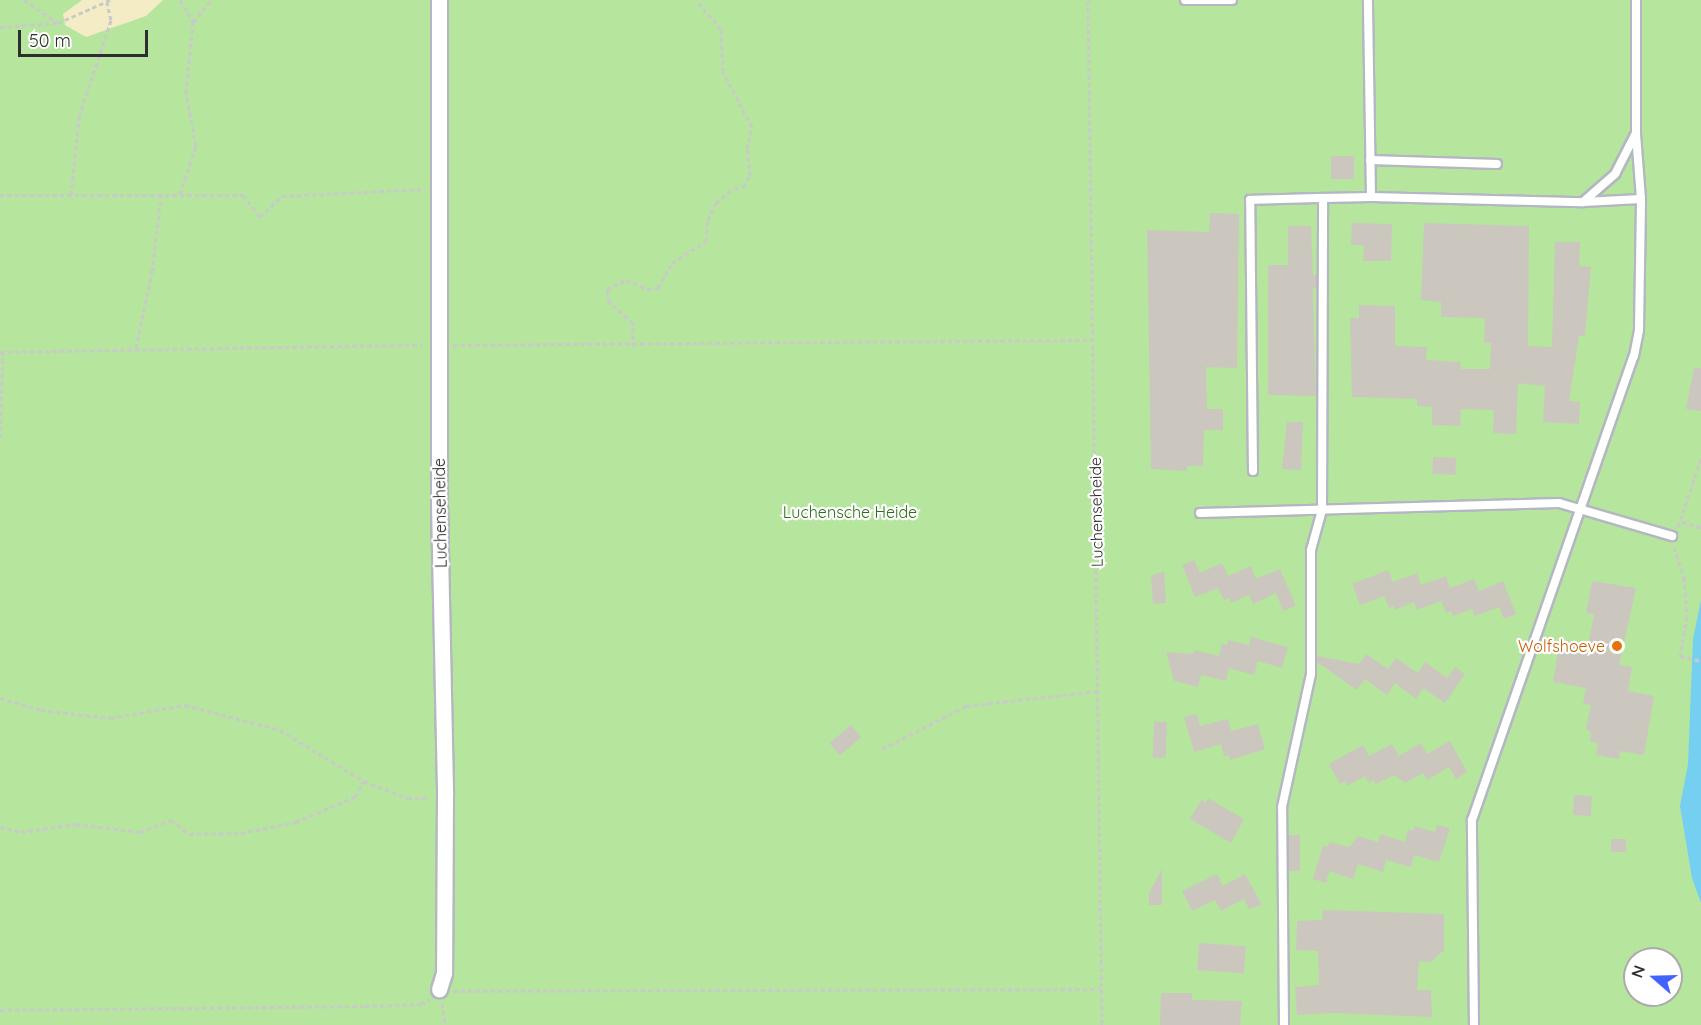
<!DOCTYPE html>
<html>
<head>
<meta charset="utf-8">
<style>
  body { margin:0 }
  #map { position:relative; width:1701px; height:1025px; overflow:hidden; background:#efe9e1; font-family:Quicksand,sans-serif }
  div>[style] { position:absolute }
  .green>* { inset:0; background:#b6e59e }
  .sand>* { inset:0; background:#f3ecc5 }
  .water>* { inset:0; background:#75cff0 }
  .building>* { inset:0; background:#cbc7bf; transform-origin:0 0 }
  .path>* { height:3px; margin-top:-1.5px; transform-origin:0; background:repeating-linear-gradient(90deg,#c9c9c9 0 4.5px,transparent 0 7.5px) }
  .roads { filter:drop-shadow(2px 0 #b4b7c1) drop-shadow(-2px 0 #b4b7c1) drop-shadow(0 2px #b4b7c1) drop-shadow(0 -2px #b4b7c1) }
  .service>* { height:8px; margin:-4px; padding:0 4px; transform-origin:4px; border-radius:4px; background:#fff }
  .minor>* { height:15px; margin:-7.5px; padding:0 7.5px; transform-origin:7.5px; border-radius:7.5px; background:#fff }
  .dots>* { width:16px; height:16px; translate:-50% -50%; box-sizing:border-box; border:3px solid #fff; border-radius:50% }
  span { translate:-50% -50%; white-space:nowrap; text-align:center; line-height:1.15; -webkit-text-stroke:4.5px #fff; paint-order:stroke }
  .park-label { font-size:16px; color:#2c6e1b }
  .street-label { font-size:16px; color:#2e2e2e }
  .food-label { font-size:16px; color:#c56008 }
  .right { translate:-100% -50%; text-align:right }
  .north { position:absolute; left:1623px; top:947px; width:60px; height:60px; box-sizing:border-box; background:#fff; border:2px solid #ababab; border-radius:50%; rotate:290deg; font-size:16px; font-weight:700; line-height:24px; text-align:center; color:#2e2e2e }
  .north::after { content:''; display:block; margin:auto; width:21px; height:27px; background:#4264fb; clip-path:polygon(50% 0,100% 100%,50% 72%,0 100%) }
  .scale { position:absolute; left:18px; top:30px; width:130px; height:27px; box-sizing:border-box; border:3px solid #2e2e2e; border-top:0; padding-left:8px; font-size:18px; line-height:21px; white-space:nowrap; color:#2e2e2e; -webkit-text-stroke:4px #fff; paint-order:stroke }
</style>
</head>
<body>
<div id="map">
  <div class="green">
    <i style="clip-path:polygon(evenodd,0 0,1701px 0,1701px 1025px,0 1025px,0 0,1635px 959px,1671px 959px,1671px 995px,1635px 995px,1635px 959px)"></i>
  </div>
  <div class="sand">
    <i style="clip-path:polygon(82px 0,163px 0,146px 16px,86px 37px,65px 25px,63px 14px)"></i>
  </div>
  <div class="water">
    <i style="clip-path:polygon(1701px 600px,1701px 903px,1692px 878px,1680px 806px,1688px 764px,1693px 639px)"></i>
  </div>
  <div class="building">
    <i style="left:1331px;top:156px;width:23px;height:23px"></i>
    <i style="clip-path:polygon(1210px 213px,1239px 214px,1237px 368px,1206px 367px,1207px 409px,1223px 409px,1223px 430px,1204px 430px,1203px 466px,1187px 466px,1187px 471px,1151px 469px,1147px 230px,1209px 232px)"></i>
    <i style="clip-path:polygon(1352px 223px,1392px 224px,1391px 261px,1363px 261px,1364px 245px,1351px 245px)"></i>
    <i style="clip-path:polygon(1424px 223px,1529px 226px,1528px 346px,1552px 347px,1555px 242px,1580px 242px,1579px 266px,1591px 267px,1585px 336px,1579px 336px,1569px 401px,1580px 402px,1579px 424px,1543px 422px,1545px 386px,1518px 383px,1516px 434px,1493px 433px,1494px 410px,1461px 409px,1460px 426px,1432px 425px,1432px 407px,1417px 406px,1417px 399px,1352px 397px,1350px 318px,1359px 318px,1359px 305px,1395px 306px,1395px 346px,1427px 347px,1426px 360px,1461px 362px,1460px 369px,1490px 369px,1491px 343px,1484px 343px,1485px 318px,1441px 317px,1441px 302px,1421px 300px)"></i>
    <i style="clip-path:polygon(1288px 226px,1311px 226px,1313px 275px,1317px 275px,1317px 288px,1313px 288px,1316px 396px,1268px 395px,1268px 265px,1288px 265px)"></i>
    <i style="clip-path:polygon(1694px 368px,1701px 368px,1701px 411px,1686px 409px)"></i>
    <i style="clip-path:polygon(1287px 422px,1303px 422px,1301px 470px,1282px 469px)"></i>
    <i style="left:1433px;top:457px;width:23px;height:17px;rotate:2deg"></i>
    <i style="clip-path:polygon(1194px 560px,1200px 573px,1222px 563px,1228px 576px,1251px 566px,1256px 579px,1280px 569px,1296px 606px,1283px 611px,1276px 593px,1253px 604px,1249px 595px,1231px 603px,1229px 598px,1224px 600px,1218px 588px,1195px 597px,1182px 565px)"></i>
    <i style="clip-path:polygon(1388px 570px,1393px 582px,1417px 573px,1421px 585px,1446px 576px,1450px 588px,1474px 579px,1479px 591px,1503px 581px,1516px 614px,1504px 619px,1499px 607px,1475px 616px,1472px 609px,1453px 616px,1451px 611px,1446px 613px,1441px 601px,1417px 610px,1414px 602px,1395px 610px,1393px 606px,1389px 608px,1384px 596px,1360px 605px,1352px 584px)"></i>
    <i style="clip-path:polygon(1164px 571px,1166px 603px,1153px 604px,1151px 576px)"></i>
    <i style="clip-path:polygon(1592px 581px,1636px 588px,1619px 665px,1632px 667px,1628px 691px,1654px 696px,1644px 755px,1620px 751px,1619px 759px,1596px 755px,1598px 743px,1590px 742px,1591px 733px,1586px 729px,1591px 705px,1583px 704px,1586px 688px,1553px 682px,1560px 640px,1588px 645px,1594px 614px,1586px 613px)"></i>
    <i style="clip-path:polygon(1251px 637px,1288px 647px,1282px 668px,1258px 661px,1254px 675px,1229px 668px,1226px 681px,1201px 675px,1198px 687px,1174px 681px,1166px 652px,1193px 654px,1194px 650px,1219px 656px,1222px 643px,1227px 645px,1228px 640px,1249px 645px)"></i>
    <i style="clip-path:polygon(1366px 654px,1388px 669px,1396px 658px,1418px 673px,1425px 662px,1447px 678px,1455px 667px,1465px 674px,1445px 703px,1423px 688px,1416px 699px,1395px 683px,1387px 695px,1365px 679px,1357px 690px,1317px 662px,1317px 656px,1359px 664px)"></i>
    <i style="clip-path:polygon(1197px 714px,1200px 726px,1228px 719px,1231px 731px,1258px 724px,1265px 749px,1230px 760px,1229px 755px,1224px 756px,1221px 744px,1194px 752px,1184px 717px)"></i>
    <i style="left:1167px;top:722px;width:36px;height:13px;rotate:92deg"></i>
    <i style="left:851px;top:725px;width:16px;height:28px;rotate:50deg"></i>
    <i style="clip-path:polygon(1450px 741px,1467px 772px,1456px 779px,1449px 767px,1427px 780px,1423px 773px,1405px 783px,1394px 775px,1376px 784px,1373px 780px,1369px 783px,1365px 776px,1347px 786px,1345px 781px,1340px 784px,1329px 764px,1363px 745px,1369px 756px,1392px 744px,1399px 756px,1421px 743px,1427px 754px)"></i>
    <i style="left:1574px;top:795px;width:18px;height:20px;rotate:3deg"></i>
    <i style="clip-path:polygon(1208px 798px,1244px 819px,1231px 843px,1190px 819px,1201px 800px,1206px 803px)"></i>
    <i style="clip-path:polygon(1437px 825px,1450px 828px,1439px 862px,1414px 855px,1411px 867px,1386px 860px,1383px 872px,1358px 864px,1353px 879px,1329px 871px,1326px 883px,1313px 879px,1323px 845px,1328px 847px,1329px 842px,1349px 847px,1358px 836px,1378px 842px,1380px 834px,1405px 842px,1408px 829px,1413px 831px,1415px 826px,1435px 832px)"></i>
    <i style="left:1300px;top:835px;width:36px;height:12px;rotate:90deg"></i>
    <i style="left:1611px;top:839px;width:15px;height:13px"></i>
    <i style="clip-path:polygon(1162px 869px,1162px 905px,1149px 905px,1149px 893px)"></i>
    <i style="clip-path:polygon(1217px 874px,1223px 886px,1245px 874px,1262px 905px,1249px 909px,1244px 899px,1221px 911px,1215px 900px,1192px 911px,1182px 891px)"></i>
    <i style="clip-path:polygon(1323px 910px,1444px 914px,1444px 950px,1431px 962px,1419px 961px,1417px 990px,1431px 990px,1432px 1017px,1332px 1013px,1297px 1015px,1295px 987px,1319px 985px,1318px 951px,1296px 950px,1297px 921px,1322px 920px)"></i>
    <i style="left:1199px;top:943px;width:47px;height:27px;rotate:4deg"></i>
    <i style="clip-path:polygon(1161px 993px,1192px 993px,1192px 1000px,1242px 1001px,1240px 1025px,1160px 1025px)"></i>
  </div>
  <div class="path">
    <i style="left:24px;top:0;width:40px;rotate:34deg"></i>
    <i style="left:180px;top:0;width:26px;rotate:59deg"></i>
    <i style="left:1088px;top:0;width:1025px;rotate:89.22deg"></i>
    <i style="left:0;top:27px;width:58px;rotate:-3.9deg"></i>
    <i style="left:58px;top:23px;width:57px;rotate:-23.9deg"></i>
    <i style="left:180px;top:194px;width:51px;rotate:-71.6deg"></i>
    <i style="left:196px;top:146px;width:54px;rotate:-100.7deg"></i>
    <i style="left:186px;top:93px;width:71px;rotate:-84.4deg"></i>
    <i style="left:193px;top:22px;width:28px;rotate:-51deg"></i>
    <i style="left:0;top:195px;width:243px"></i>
    <i style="left:243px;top:195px;width:28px;rotate:52deg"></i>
    <i style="left:260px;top:217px;width:30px;rotate:-44deg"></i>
    <i style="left:282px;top:196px;width:143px;rotate:-2.8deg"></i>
    <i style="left:71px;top:195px;width:78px;rotate:-84.1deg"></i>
    <i style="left:79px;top:117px;width:102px;rotate:-71.7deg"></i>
    <i style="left:111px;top:20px;width:18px;rotate:-103deg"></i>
    <i style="left:453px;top:345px;width:640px;rotate:-0.45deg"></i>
    <i style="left:633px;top:347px;width:24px;rotate:-90deg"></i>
    <i style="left:633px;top:323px;width:32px;rotate:-139deg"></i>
    <i style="left:609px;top:302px;width:13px;rotate:-99deg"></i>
    <i style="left:607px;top:289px;width:21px;rotate:-25deg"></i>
    <i style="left:626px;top:280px;width:23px;rotate:23deg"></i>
    <i style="left:647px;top:289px;width:11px;rotate:-5deg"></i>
    <i style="left:658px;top:288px;width:29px;rotate:-61deg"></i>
    <i style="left:672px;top:263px;width:40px;rotate:-32.9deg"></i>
    <i style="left:706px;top:241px;width:21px;rotate:-85deg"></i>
    <i style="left:708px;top:220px;width:19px;rotate:-65deg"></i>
    <i style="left:716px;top:203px;width:23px;rotate:-40deg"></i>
    <i style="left:734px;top:188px;width:9px;rotate:-6deg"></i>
    <i style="left:743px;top:187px;width:13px;rotate:-58deg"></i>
    <i style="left:750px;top:176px;width:27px;rotate:-96deg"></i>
    <i style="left:747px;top:149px;width:23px;rotate:-77deg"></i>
    <i style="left:752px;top:127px;width:62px;rotate:-117.8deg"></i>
    <i style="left:723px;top:72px;width:43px;rotate:-92.7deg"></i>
    <i style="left:721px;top:29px;width:38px;rotate:-131deg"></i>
    <i style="left:136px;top:348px;width:78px;rotate:-78.1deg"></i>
    <i style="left:152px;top:272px;width:76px;rotate:-83.2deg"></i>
    <i style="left:0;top:352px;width:422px;rotate:-1deg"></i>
    <i style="left:0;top:438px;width:85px;rotate:-88deg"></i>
    <i style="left:1682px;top:522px;width:20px;rotate:15deg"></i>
    <i style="left:1678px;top:527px;width:72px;rotate:-71.3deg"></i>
    <i style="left:1674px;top:547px;width:32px;rotate:72deg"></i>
    <i style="left:1684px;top:577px;width:39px;rotate:86deg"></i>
    <i style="left:1687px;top:616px;width:41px;rotate:99.9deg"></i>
    <i style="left:1680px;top:656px;width:22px;rotate:13deg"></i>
    <i style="left:0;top:698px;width:43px;rotate:16.3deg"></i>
    <i style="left:41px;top:710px;width:69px;rotate:6.6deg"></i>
    <i style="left:110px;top:718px;width:76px;rotate:-9.8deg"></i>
    <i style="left:185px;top:705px;width:98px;rotate:14.7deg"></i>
    <i style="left:280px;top:730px;width:98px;rotate:31.3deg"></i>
    <i style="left:364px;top:781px;width:46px;rotate:21.6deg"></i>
    <i style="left:407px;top:798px;width:22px"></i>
    <i style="left:882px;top:749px;width:94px;rotate:-27.1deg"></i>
    <i style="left:966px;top:706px;width:133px;rotate:-6.5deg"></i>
    <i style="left:0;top:827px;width:22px;rotate:13deg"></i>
    <i style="left:21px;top:832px;width:56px;rotate:-8.3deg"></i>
    <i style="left:76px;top:824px;width:64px;rotate:7.1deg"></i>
    <i style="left:140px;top:832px;width:33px;rotate:-21deg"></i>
    <i style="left:171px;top:820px;width:23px;rotate:38deg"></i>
    <i style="left:189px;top:834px;width:52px;rotate:-1.1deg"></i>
    <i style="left:241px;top:833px;width:56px;rotate:-11.3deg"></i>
    <i style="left:296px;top:822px;width:64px;rotate:-23deg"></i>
    <i style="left:355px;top:797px;width:18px;rotate:-61deg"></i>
    <i style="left:453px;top:991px;width:648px;rotate:-0.18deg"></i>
    <i style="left:442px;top:1003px;width:22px;rotate:82deg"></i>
    <i style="left:0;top:1010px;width:365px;rotate:-0.6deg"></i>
    <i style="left:365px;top:1006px;width:56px;rotate:-2deg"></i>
    <i style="left:421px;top:1004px;width:10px;rotate:-29deg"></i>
  </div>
  <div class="roads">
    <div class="service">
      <i style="left:1185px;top:0;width:47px"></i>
      <i style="left:1370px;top:160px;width:127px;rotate:1.8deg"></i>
      <i style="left:1371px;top:197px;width:212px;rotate:1.4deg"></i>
      <i style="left:1583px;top:202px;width:43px;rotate:-41.2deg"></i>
      <i style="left:1615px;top:174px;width:44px;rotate:-62.9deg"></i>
      <i style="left:1583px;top:202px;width:58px;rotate:-3deg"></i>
      <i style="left:1253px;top:471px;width:271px;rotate:-90.6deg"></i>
      <i style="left:1250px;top:200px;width:73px;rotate:-1.6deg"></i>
      <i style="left:1200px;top:513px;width:359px;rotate:-1.6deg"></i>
      <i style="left:1559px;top:503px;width:118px;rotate:16.3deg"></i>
      <i style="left:1284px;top:1025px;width:218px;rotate:-90.5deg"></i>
      <i style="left:1282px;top:807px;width:136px;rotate:-77.7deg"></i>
      <i style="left:1311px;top:674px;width:124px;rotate:-90deg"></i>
      <i style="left:1311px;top:550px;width:41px;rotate:-74.6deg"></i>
      <i style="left:1322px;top:510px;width:312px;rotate:-89.8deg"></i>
      <i style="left:1323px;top:198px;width:48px;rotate:-1.2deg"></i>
      <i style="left:1371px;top:197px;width:197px;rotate:-90.9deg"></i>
      <i style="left:1474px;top:1025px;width:205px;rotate:-90.6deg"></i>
      <i style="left:1472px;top:820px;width:491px;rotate:-70.8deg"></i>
      <i style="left:1634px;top:356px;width:26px;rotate:-79deg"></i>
      <i style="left:1639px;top:330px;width:131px;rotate:-89.1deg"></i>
      <i style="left:1641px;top:199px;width:65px;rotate:-94.4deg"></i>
      <i style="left:1636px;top:134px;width:134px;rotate:-90deg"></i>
    </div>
    <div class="minor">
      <i style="left:439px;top:0;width:503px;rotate:90deg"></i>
      <i style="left:439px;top:503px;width:292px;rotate:88.8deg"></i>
      <i style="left:445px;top:795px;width:178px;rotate:90.3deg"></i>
      <i style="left:444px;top:973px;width:17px;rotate:107deg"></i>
    </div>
  </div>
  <div class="dots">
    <i style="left:1617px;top:646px;background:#e8710a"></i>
  </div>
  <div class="park-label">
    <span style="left:850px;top:512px">Luchensche Heide</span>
  </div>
  <div class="street-label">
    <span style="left:1096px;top:512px;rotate:-91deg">Luchenseheide</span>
    <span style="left:440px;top:513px;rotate:-91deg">Luchenseheide</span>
  </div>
  <div class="food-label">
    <span class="right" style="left:1605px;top:646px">Wolfshoeve</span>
  </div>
  <div class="north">N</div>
  <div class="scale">50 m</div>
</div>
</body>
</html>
